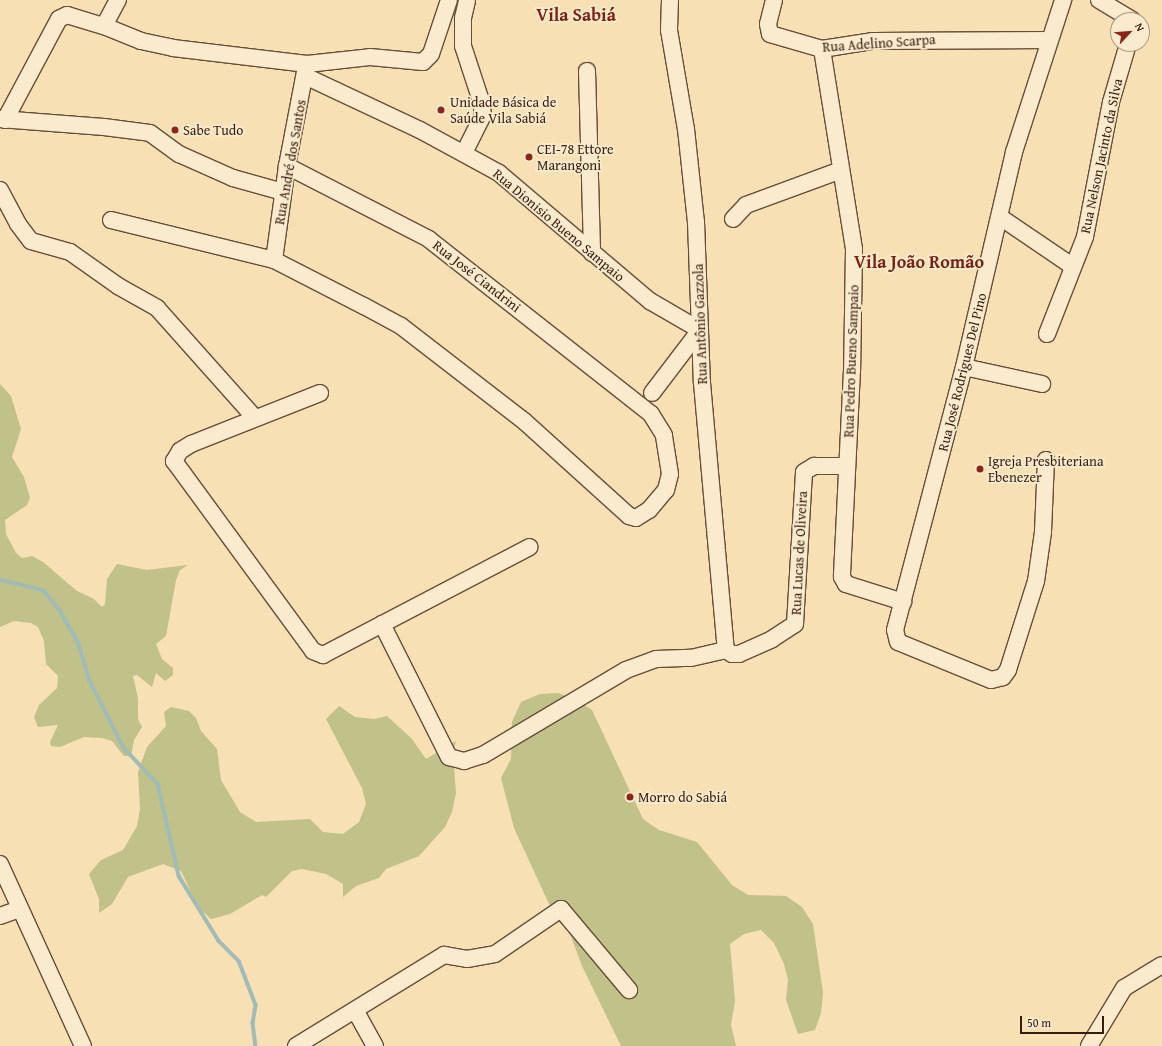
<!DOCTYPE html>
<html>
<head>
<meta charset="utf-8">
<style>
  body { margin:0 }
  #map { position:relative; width:1162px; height:1046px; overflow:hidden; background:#f7e0b3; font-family:"Gentium Book Plus",serif }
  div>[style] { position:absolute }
  .green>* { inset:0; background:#c1c18a }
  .stream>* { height:3.5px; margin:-1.75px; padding:0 1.75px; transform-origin:1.75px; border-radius:1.75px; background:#a1bbb7 }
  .roads { filter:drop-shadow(1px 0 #684d39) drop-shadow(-1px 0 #684d39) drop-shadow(0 1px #684d39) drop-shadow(0 -1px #684d39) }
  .minor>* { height:16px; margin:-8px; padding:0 8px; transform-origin:8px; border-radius:8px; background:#faebce }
  .dots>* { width:11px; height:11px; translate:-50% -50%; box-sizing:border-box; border:2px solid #faebce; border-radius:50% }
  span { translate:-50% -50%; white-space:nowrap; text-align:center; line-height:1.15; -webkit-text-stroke:3.5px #faebce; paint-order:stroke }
  .street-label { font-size:14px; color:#391c10 }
  .poi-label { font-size:14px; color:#391c10 }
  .left { translate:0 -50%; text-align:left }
  .district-label { font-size:18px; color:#7a1f14; font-weight:700 }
  .north { position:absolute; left:1110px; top:12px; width:40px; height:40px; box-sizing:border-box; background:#faebce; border:1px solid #ad9882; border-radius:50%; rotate:64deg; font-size:11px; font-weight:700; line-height:16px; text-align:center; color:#391c10 }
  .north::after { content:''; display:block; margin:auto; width:14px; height:18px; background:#8f2418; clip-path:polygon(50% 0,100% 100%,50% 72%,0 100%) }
  .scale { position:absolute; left:1020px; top:1016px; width:84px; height:18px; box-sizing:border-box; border:2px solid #391c10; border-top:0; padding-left:5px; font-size:12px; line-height:14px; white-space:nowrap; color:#391c10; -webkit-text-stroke:3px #faebce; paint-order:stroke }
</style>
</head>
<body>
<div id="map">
  <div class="green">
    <i style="clip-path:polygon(0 384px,11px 396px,21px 429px,12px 457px,24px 477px,30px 498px,27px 505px,5px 520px,6px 534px,16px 553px,22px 558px,32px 556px,43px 562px,77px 591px,94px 599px,102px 607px,105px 604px,107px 579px,117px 564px,147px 570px,188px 565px,180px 570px,176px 580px,166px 636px,156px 644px,162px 659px,173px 668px,173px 675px,165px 681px,156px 673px,152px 687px,137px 675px,133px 676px,138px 698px,138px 719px,142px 727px,134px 740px,131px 756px,124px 756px,112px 741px,102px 738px,84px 737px,60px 747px,51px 746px,50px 742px,58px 725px,38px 727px,34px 717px,39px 705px,57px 688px,58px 676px,46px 664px,44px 641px,38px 627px,31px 623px,14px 621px,0 627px)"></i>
    <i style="clip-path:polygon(558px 693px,575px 699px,592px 710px,643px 819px,659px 830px,697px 842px,732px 885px,748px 895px,786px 896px,802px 907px,813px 924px,823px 993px,821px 1013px,815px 1030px,798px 1034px,786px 1000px,788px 980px,784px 964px,774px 943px,761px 930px,744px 934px,730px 944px,735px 1001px,731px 1025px,736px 1046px,621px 1046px,582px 966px,569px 931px,556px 919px,514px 828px,501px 778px,511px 759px,512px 722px,521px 702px,540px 694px)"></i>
    <i style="clip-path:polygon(339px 706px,355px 717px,374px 719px,387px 716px,412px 739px,426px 759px,456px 741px,453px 753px,456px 793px,452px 812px,445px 827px,419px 856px,386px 869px,379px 878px,356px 886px,343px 897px,343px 884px,326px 874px,302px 869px,292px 871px,266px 897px,262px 895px,230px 914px,211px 919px,198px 907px,181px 871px,163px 864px,128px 877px,112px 904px,99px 913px,99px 899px,89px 874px,101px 860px,123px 850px,137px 826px,140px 809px,138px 772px,147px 747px,166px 726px,164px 712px,171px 707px,189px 711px,196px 718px,201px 731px,217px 749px,221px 780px,240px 812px,256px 822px,310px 819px,323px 832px,343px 834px,359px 822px,366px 804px,362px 788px,326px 719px)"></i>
  </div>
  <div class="stream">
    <i style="left:0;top:580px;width:44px;rotate:13.1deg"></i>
    <i style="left:43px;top:590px;width:25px;rotate:50deg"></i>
    <i style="left:59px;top:609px;width:38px;rotate:60deg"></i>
    <i style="left:78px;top:642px;width:41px;rotate:72.9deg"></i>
    <i style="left:90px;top:681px;width:75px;rotate:63.1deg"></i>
    <i style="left:124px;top:748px;width:50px;rotate:46.6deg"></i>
    <i style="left:158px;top:784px;width:94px;rotate:77.1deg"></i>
    <i style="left:179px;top:876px;width:76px;rotate:58.4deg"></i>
    <i style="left:219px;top:941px;width:28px;rotate:45deg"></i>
    <i style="left:239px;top:961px;width:47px;rotate:68.9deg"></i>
    <i style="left:256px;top:1005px;width:18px;rotate:99deg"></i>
    <i style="left:253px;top:1023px;width:23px;rotate:83deg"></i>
  </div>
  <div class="roads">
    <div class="minor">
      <i style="left:670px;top:0;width:30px;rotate:92deg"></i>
      <i style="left:669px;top:30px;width:100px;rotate:80.3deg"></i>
      <i style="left:686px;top:129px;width:94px;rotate:83.9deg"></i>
      <i style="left:696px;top:222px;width:161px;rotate:87.9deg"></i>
      <i style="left:702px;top:383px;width:268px;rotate:84.9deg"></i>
      <i style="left:774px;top:0;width:25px;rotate:104deg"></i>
      <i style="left:768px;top:24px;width:10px;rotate:79deg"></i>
      <i style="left:770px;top:34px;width:54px;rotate:16.1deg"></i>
      <i style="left:822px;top:49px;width:52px;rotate:-8.9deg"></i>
      <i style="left:873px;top:41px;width:176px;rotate:-0.3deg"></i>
      <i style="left:1099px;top:0;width:39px;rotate:31deg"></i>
      <i style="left:104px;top:26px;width:40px;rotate:22deg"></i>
      <i style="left:141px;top:41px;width:33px;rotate:12deg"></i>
      <i style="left:173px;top:48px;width:135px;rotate:6.8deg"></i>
      <i style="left:307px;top:64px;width:63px;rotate:-6.3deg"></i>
      <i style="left:370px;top:57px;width:53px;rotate:5.4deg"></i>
      <i style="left:423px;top:62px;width:11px;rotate:-45deg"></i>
      <i style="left:431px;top:54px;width:57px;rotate:-71.6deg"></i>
      <i style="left:822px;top:49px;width:203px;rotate:80.9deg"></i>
      <i style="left:854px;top:249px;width:121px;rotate:90.9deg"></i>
      <i style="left:852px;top:370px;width:207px;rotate:92.8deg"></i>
      <i style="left:842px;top:577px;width:8px;rotate:60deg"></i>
      <i style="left:846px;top:584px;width:60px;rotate:17.5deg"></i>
      <i style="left:587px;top:71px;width:182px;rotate:88.4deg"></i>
      <i style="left:305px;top:76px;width:127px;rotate:25.2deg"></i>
      <i style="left:420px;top:130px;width:90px;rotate:28.6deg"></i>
      <i style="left:499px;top:173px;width:198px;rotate:40.3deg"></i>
      <i style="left:650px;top:301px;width:58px;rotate:30.1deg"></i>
      <i style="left:700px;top:330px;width:79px;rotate:127.3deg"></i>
      <i style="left:0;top:119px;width:104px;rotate:4.4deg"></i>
      <i style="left:104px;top:127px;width:46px;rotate:7.4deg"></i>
      <i style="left:150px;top:133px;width:36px;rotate:36deg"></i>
      <i style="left:179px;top:154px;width:59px;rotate:24deg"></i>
      <i style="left:233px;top:178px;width:52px;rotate:15.6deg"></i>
      <i style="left:5px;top:120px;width:115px;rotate:-61.9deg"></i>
      <i style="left:59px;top:19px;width:9px;rotate:-27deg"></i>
      <i style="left:67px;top:15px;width:39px;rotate:17deg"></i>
      <i style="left:104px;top:26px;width:30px;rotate:-62deg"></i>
      <i style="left:464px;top:153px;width:42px;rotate:-63.4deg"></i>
      <i style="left:483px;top:115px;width:14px;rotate:-98deg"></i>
      <i style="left:481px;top:101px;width:58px;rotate:-108.1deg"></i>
      <i style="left:463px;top:46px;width:28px;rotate:-90deg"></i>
      <i style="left:463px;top:18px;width:18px;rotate:-77deg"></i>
      <i style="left:0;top:190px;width:38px;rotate:62deg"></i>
      <i style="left:18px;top:224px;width:21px;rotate:53deg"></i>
      <i style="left:31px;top:241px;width:41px;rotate:15.8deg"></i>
      <i style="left:70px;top:252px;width:59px;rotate:35.3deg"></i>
      <i style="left:118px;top:286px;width:45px;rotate:29.4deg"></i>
      <i style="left:157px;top:308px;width:146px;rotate:48.3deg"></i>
      <i style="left:1000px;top:217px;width:87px;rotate:34.2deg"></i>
      <i style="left:733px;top:219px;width:19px;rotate:-47deg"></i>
      <i style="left:746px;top:205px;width:101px;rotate:-20.2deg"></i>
      <i style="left:111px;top:220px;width:168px;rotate:13.8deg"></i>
      <i style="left:274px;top:260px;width:101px;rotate:27.1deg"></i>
      <i style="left:364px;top:306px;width:42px;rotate:28.4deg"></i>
      <i style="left:401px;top:326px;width:155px;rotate:37.7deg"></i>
      <i style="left:524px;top:421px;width:142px;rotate:42.1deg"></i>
      <i style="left:629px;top:516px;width:7px;rotate:16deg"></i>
      <i style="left:636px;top:518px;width:15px;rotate:-32deg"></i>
      <i style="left:649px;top:510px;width:26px;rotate:-50deg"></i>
      <i style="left:666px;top:490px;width:16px;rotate:-76deg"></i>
      <i style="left:670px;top:474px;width:39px;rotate:-99deg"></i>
      <i style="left:664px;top:435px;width:25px;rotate:-122deg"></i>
      <i style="left:651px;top:414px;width:283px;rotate:-141.8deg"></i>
      <i style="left:429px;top:239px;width:160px;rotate:-152.8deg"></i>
      <i style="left:274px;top:260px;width:95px;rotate:-82.1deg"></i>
      <i style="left:287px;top:166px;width:102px;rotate:-79.2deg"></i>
      <i style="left:1047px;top:334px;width:104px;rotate:-68.6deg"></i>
      <i style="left:1085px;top:237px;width:137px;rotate:-79.1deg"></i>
      <i style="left:1111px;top:102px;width:60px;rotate:-73.7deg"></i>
      <i style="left:964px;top:367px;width:80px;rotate:12.3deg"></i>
      <i style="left:320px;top:393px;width:139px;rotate:158.4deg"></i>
      <i style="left:191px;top:444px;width:13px;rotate:148deg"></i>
      <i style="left:180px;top:451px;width:12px;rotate:121deg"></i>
      <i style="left:174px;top:461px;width:235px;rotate:53.8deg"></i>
      <i style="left:313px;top:651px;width:11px;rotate:22deg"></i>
      <i style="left:323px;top:655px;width:233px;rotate:-27.6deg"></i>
      <i style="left:1046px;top:460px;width:72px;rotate:92.4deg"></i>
      <i style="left:1043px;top:532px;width:49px;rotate:98.1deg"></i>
      <i style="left:1036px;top:581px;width:93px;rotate:107.5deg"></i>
      <i style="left:1008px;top:670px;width:9px;rotate:126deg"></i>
      <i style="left:1003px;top:677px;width:12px;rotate:166deg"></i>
      <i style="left:991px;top:680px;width:100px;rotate:-157.8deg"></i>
      <i style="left:898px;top:642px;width:12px;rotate:-104deg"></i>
      <i style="left:895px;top:630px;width:272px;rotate:-75.3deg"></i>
      <i style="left:964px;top:367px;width:221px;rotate:-76.9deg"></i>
      <i style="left:1014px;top:152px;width:160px;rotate:-72.1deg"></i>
      <i style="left:382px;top:624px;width:149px;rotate:63.3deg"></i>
      <i style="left:449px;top:757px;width:16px;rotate:15deg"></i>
      <i style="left:464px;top:761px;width:20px;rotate:-18deg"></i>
      <i style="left:483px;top:755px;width:166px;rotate:-30.7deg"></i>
      <i style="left:626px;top:670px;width:32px;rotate:-20deg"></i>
      <i style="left:656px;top:659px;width:35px;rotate:-2deg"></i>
      <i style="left:691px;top:658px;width:36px;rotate:-13deg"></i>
      <i style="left:726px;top:650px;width:7px;rotate:34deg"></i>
      <i style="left:732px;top:654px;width:7px"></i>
      <i style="left:739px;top:654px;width:36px;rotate:-24deg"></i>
      <i style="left:772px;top:639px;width:27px;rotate:-33deg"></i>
      <i style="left:795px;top:624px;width:152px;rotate:-86.6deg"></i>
      <i style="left:804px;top:472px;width:12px;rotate:-31deg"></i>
      <i style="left:814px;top:466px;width:32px"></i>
      <i style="left:0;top:864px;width:200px;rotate:65.5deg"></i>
      <i style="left:0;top:916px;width:20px;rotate:-20deg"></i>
      <i style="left:355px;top:1010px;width:41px;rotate:60.9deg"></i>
      <i style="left:296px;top:1046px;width:174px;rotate:-31.6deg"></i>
      <i style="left:444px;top:955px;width:23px;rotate:10deg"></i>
      <i style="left:467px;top:959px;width:28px;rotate:-10deg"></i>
      <i style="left:495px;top:954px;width:80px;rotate:-34.3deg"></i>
      <i style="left:561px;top:909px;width:106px;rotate:50deg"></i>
      <i style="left:1089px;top:1046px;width:68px;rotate:-58.9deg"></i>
      <i style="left:1124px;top:988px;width:44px;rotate:-31.2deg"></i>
    </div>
  </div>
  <div class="dots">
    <i style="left:441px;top:110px;background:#8f2418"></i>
    <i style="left:175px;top:130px;background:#8f2418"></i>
    <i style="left:529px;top:157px;background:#8f2418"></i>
    <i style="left:980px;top:469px;background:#8f2418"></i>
    <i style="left:630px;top:797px;background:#8f2418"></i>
  </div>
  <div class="street-label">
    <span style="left:879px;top:43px;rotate:-4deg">Rua Adelino Scarpa</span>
    <span style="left:1101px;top:156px;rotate:-78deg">Rua Nelson Jacinto da Silva</span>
    <span style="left:290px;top:162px;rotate:-80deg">Rua André dos Santos</span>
    <span style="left:559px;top:225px;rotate:40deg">Rua Dionisio Bueno Sampaio</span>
    <span style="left:477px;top:276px;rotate:38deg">Rua José Ciandrini</span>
    <span style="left:700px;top:324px;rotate:-92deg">Rua Antônio Gazzola</span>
    <span style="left:851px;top:361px;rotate:-88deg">Rua Pedro Bueno Sampaio</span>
    <span style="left:962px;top:372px;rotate:-76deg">Rua José Rodrigues Del Pino</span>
    <span style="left:799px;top:553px;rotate:-87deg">Rua Lucas de Oliveira</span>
  </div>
  <div class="poi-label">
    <span class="left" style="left:450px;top:110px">Unidade Básica de<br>Saúde Vila Sabiá</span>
    <span class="left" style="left:183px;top:130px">Sabe Tudo</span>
    <span class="left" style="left:537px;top:157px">CEI-78 Ettore<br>Marangoni</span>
    <span class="left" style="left:988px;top:469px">Igreja Presbiteriana<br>Ebenezer</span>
    <span class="left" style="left:638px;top:797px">Morro do Sabiá</span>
  </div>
  <div class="district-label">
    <span style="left:576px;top:15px">Vila Sabiá</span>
    <span style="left:919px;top:262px">Vila João Romão</span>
  </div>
  <div class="north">N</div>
  <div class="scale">50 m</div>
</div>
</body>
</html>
